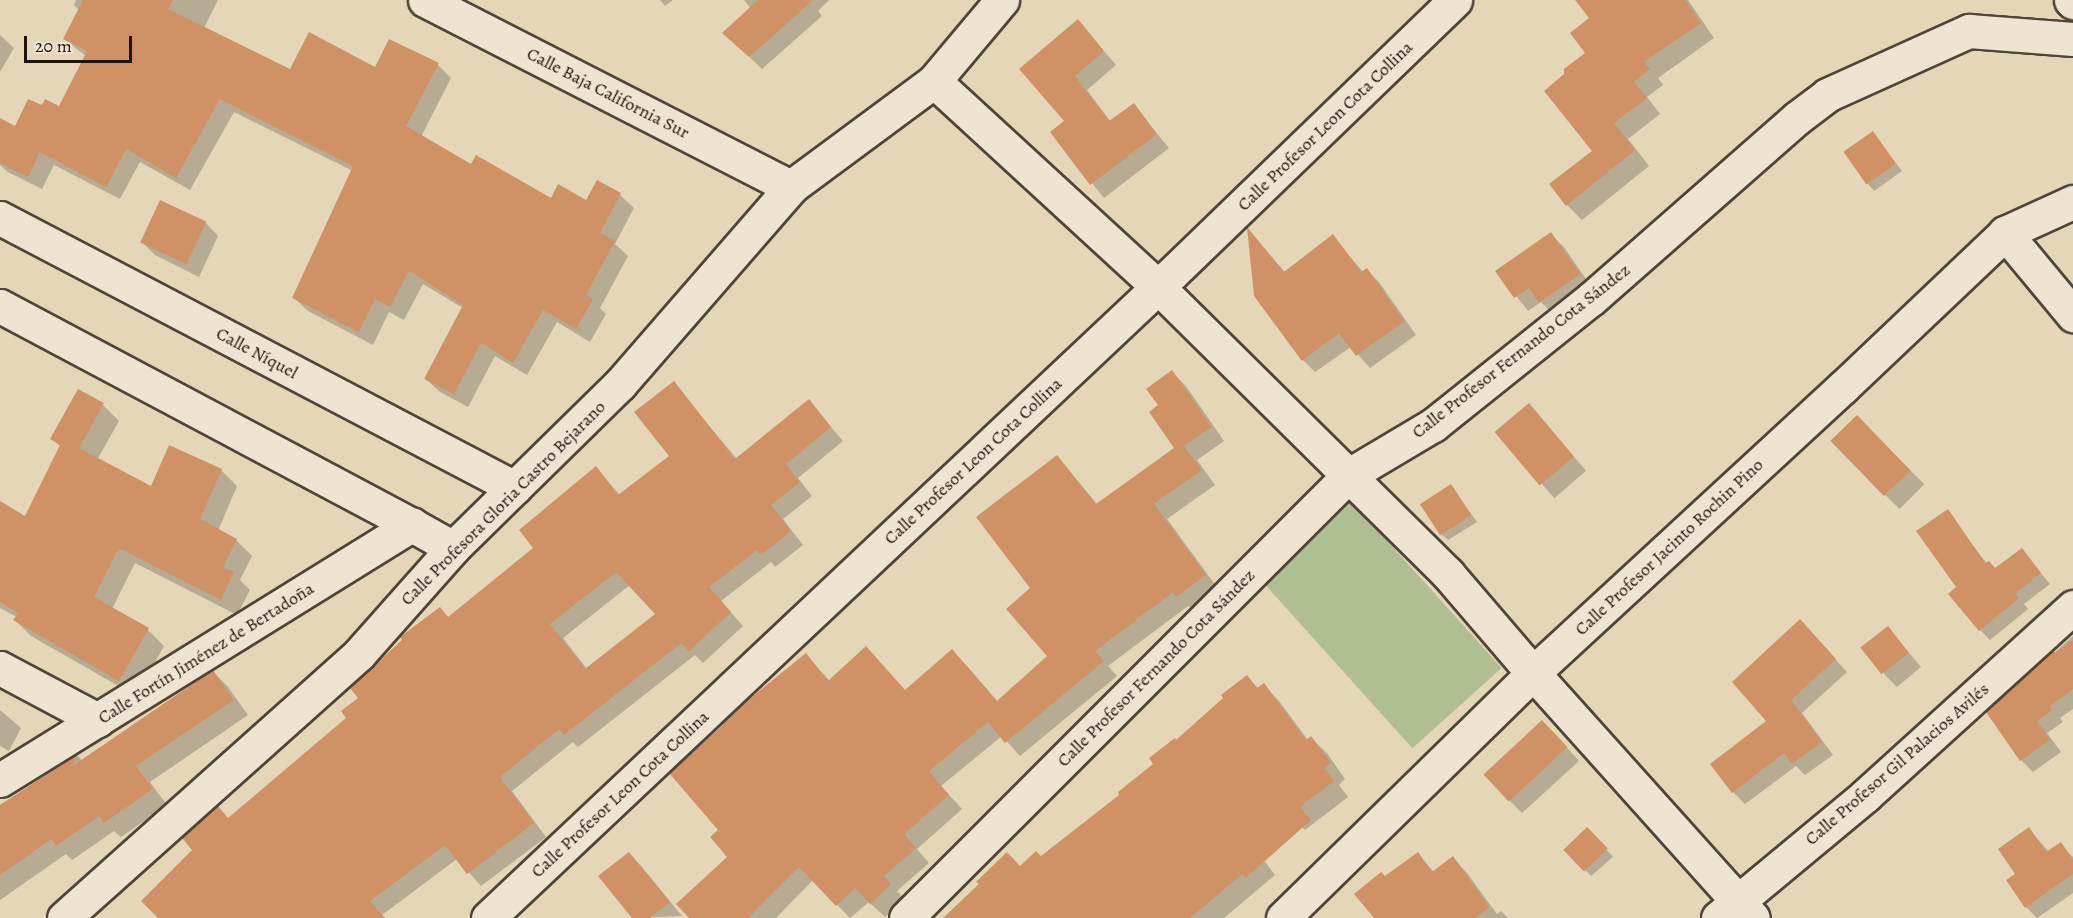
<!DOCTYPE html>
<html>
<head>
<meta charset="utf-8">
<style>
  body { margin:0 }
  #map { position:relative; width:2073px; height:918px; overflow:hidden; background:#e5d6b8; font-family:Alegreya,serif }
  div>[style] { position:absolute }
  .green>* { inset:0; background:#b1be92; transform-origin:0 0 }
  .shadow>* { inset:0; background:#0003; transform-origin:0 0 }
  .building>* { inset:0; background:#d09167; transform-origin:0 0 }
  .roads { filter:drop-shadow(2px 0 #4f4437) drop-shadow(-2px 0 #4f4437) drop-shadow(0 2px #4f4437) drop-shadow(0 -2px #4f4437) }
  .street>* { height:33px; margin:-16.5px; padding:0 16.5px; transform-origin:16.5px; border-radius:16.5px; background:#eee4d1 }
  .secondary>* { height:33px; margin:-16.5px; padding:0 16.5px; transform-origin:16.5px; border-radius:16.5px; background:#eee4d1 }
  span { translate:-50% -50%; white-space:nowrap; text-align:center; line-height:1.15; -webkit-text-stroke:6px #eee4d1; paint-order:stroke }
  .street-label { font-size:18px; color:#1d140c }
  .scale { position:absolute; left:24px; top:36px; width:108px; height:27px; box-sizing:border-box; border:3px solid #1d140c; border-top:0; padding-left:8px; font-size:18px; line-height:21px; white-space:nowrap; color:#1d140c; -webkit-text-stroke:4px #eee4d1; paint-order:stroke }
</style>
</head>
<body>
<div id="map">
  <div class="green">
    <i style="left:1345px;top:494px;width:234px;height:120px;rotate:48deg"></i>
  </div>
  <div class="shadow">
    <i style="clip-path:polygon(76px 0,218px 0,204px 28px,290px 71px,438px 65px,451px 78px,421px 137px,471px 166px,551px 200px,587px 202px,597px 182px,620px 195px,634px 208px,615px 244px,628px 256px,600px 308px,606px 314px,590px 342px,557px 322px,527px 375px,495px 356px,468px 407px,440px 392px,426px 379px,463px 308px,423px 284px,404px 320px,389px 312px,373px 345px,308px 311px,294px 298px,353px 171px,234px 112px,190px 190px,140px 162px,120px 199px,54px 165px,42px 189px,8px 172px,0 165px,0 147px,15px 128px,43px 107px,60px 108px,86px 56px,64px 39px,79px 10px,74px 5px)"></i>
    <i style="clip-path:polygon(660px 0,673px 0,665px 6px)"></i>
    <i style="clip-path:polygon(744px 0,829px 0,818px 11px,822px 16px,762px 69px,737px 45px,751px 9px)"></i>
    <i style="clip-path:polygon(1586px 0,1688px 0,1714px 38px,1658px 78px,1663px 85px,1647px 97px,1660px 114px,1628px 139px,1649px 166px,1582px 220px,1567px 205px,1594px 151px,1587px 53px,1591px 18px)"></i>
    <i style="clip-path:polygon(1078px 21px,1116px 65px,1087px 90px,1111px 122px,1133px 105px,1169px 148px,1104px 198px,1052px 133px,1066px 121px)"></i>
    <i style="clip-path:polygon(0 35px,14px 48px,0 72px)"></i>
    <i style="clip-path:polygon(1873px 133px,1902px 171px,1874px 191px,1868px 184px)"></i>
    <i style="clip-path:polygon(205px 222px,218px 236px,199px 277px,155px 255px,142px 242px)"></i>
    <i style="clip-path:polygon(1247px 229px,1285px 272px,1333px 236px,1363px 272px,1367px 270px,1379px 282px,1416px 335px,1370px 368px,1351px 347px,1315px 372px,1303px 360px)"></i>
    <i style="clip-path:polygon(1550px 234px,1564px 247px,1592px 288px,1554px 315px,1541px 302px,1528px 311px,1497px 271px)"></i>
    <i style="clip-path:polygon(1172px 372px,1186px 386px,1224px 441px,1197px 460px,1215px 485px,1167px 519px,1219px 590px,1192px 609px,1188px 606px,1108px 666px,1117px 676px,1020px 756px,1002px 736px,941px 786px,962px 809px,917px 849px,929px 863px,897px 891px,904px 899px,885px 917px,869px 902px,850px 918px,813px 880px,776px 918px,691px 918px,729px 857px,720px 831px,806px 655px,830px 681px,906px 691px,966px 665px,998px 702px,1049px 656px,1032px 588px,1057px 457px,1098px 505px,1176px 449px,1160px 406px)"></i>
    <i style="clip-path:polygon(evenodd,673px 383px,737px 459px,809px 401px,843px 441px,798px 478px,812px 496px,783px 519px,803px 545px,775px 567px,771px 562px,721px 601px,743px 626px,703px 663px,695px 655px,578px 747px,573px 742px,512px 791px,546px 837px,481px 886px,457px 859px,382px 915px,385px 918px,160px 918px,229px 819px,348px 718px,360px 698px,440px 608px,449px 618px,536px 548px,596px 468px,620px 495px,671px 456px,673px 383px,630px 585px,657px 615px,587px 669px,563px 638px,630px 585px)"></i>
    <i style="clip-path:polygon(103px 405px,119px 421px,97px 460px,152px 488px,221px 470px,237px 486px,218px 531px,236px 540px,252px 556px,240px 580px,250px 590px,237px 615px,135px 563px,112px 609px,148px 630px,164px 646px,136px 696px,31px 636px,15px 620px,17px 617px,0 608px,0 517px,25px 518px,61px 447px,52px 439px)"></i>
    <i style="left:1529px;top:405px;width:87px;height:42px;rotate:49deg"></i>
    <i style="left:1857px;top:417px;width:95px;height:35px;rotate:45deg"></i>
    <i style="clip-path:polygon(1451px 485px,1477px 522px,1448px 540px,1441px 534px)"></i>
    <i style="clip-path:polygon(1947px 511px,1987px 564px,1995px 569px,2022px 550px,2050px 584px,2024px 604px,2028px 609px,1990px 640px,1980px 630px,1958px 588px)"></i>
    <i style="clip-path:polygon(1888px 628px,1921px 667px,1897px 687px,1884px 674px)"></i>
    <i style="clip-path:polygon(1812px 634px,1847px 672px,1802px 713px,1833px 755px,1805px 775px,1796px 766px,1745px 804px,1733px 792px)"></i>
    <i style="clip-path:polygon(2073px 636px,2073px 709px,2060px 718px,2063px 722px,2047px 733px,2061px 752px,2033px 772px,2021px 760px,1988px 712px)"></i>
    <i style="clip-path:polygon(213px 672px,228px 687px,248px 715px,150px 782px,167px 805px,121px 837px,114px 831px,72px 860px,66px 854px,0 900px,0 805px,78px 756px,82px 761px)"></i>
    <i style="clip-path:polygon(1247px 677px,1259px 689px,1264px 685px,1279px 701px,1308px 740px,1311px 738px,1327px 753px,1345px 779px,1339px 785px,1348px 797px,1305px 830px,1289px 814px,1208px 785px,1275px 875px,1224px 918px,945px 918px,1021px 868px,1041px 858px,1122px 795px)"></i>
    <i style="clip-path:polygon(0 710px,21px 728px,9px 751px,0 746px)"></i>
    <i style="clip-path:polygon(1556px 735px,1579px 761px,1522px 813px,1509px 800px)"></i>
    <i style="clip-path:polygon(2029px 829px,2049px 852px,2060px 844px,2073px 857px,2073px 893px,2037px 918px,2026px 907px,2017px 874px)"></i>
    <i style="clip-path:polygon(1594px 835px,1613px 857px,1591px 876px,1565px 849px)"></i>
    <i style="clip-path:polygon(629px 854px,642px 867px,682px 916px,634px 918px)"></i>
    <i style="clip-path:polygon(1418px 854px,1434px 872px,1453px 858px,1467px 873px,1497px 914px,1501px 911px,1508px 918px,1376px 918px,1385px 878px)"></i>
  </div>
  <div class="building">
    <i style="clip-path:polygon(83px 0,173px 0,168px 9px,290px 69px,309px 32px,375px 67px,389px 39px,439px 63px,406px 126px,471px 164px,476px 155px,551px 198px,558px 184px,586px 200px,597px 180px,621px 193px,600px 233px,615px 241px,586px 295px,593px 299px,576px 329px,543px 310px,513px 363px,481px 343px,454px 394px,424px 379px,463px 305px,409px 271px,390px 307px,375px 299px,359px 332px,292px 298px,353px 166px,220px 99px,176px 178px,126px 149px,106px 187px,40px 152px,28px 177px,0 163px,0 118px,15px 126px,28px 99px,42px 105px,45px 99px,59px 106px,87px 51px,63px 39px)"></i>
    <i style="clip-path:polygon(758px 0,813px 0,749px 57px,722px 33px)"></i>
    <i style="clip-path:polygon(1575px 0,1685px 0,1701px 23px,1644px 62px,1650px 69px,1634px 82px,1647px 98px,1614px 123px,1635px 150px,1566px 206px,1549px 184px,1592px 151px,1544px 91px,1564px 74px,1564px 69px,1585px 53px,1570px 33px,1589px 18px)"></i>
    <i style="clip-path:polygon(1078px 19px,1104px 51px,1075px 76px,1109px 121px,1134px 103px,1157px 134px,1090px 185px,1050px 132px,1064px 121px,1019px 69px)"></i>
    <i style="left:1873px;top:131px;width:40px;height:36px;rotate:55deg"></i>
    <i style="left:160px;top:200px;width:51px;height:47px;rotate:25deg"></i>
    <i style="clip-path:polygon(1247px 227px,1284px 272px,1333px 234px,1361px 272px,1367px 268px,1404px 321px,1356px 356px,1339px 333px,1302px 361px,1254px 296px)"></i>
    <i style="clip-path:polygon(1551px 232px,1580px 274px,1539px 303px,1529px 288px,1514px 298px,1495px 271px)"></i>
    <i style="clip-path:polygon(1172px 370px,1212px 427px,1184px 446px,1202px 470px,1154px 504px,1206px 575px,1176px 597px,1173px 592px,1095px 651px,1104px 661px,1005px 743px,988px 722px,929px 771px,949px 795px,904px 834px,916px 848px,884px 876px,891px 884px,870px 904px,855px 888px,836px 906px,799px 867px,748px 918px,689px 918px,676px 904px,727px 857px,710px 837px,718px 830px,669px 773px,723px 725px,722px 724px,742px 705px,806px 653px,828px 681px,866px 646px,905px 690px,952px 649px,997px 701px,1047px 656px,1006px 609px,1030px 588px,976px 517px,1057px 455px,1096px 504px,1174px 448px,1149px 412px,1158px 405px,1146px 389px)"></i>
    <i style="clip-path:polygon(evenodd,674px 381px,735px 459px,809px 399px,831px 427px,786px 464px,800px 482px,771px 505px,791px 531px,761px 555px,757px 550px,709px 587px,731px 612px,689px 651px,681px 643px,564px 735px,559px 729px,500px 777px,534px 823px,467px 874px,445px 845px,370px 901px,385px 918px,158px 918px,141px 901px,192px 850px,182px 838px,218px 806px,228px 818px,346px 718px,341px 711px,358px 698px,350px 688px,402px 640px,400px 637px,440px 607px,448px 617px,533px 548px,519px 530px,596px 466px,618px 495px,669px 456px,634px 412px,674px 381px,616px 572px,655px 614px,585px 669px,550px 624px,616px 572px)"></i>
    <i style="clip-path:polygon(78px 389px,104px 403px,79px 448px,151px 486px,169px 445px,222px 469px,200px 519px,237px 539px,223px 567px,234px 572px,221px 600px,119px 548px,94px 597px,149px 628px,119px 681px,13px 620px,18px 613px,0 602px,0 501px,25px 516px,60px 445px,50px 439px)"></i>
    <i style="left:1529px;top:403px;width:70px;height:45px;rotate:50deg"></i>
    <i style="left:1857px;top:415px;width:77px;height:37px;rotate:46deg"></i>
    <i style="left:1451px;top:484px;width:37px;height:37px;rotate:57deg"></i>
    <i style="clip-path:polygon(1948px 509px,1985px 563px,1989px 561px,1995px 568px,2022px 548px,2041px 573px,2015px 593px,2019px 598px,1979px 631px,1948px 594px,1956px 587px,1916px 531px)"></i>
    <i style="clip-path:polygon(1800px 619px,1836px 659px,1791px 700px,1822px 742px,1792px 764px,1784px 753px,1732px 793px,1710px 764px,1766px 721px,1732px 682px)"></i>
    <i style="left:1888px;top:626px;width:34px;height:35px;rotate:52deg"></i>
    <i style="clip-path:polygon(2073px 640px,2073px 689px,2050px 706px,2052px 710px,2037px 721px,2050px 740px,2020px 761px,1986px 712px,2053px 650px,2055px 653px)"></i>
    <i style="clip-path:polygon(213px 670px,234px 700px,136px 766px,153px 789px,104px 823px,99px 816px,56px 846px,51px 839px,0 875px,0 805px,78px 754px,71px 767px)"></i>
    <i style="clip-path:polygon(1247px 675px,1257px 688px,1264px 683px,1306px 740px,1311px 736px,1331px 763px,1324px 768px,1334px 781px,1300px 807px,1311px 820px,1246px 878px,1242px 874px,1190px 918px,943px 918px,979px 884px,976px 882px,1007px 852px,1020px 866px,1036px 851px,1041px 856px,1119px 795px,1118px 792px,1153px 764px,1149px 758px,1175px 738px,1176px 740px,1223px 698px,1221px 695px)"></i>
    <i style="left:1542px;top:720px;width:37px;height:80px;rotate:47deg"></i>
    <i style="left:1587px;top:827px;width:30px;height:33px;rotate:46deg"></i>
    <i style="clip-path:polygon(2029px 827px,2046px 852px,2061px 842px,2073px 860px,2073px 874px,2025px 908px,2006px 880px,2015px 874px,1998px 849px)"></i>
    <i style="clip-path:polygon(629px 852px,670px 902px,650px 918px,632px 918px,598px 876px)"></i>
    <i style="clip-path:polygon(1418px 852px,1432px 872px,1453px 856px,1489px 907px,1475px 918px,1374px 918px,1354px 894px,1381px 872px,1385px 876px)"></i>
  </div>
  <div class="roads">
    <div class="street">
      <i style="left:425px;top:0;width:411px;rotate:27.1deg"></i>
      <i style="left:2071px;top:0;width:3px;rotate:45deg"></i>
      <i style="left:934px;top:81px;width:304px;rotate:42.6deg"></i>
      <i style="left:1158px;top:287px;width:408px;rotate:44.7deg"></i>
      <i style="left:1448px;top:574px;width:130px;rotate:49.4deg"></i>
      <i style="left:1533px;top:673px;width:329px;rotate:48.1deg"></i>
      <i style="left:2005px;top:233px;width:107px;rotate:50.3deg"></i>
      <i style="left:0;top:668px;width:111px;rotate:28deg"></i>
      <i style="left:0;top:780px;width:485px;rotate:-31.8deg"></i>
      <i style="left:412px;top:525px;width:47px;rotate:29.3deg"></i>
      <i style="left:64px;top:918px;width:396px;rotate:-41.8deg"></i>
      <i style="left:359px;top:654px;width:142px;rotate:-48.4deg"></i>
      <i style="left:453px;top:548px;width:234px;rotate:-44.5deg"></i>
      <i style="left:620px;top:384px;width:261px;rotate:-49deg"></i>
      <i style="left:791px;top:187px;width:178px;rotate:-36.5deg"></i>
      <i style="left:934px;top:81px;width:106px;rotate:-50deg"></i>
      <i style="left:488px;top:918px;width:920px;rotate:-43.28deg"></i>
      <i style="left:1158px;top:287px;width:413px;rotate:-44deg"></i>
      <i style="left:906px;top:918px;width:626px;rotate:-45deg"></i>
      <i style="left:1349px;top:475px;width:98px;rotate:-30.8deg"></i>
      <i style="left:1433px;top:425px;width:202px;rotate:-38.6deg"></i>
      <i style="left:1591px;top:299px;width:274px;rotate:-41.3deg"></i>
      <i style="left:1797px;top:118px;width:38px;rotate:-37deg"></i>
      <i style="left:1827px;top:95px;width:156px;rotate:-24.3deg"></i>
      <i style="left:1969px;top:31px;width:104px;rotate:4.4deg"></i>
      <i style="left:1283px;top:918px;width:350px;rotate:-44.4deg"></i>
      <i style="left:1533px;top:673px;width:422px;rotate:-42.7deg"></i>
      <i style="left:1843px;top:387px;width:224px;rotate:-43.5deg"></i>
      <i style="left:2005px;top:233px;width:75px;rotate:-24.5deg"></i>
      <i style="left:1718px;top:918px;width:192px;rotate:-39.7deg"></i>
      <i style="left:1866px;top:795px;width:280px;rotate:-42.2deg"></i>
    </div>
    <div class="secondary">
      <i style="left:0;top:218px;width:581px;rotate:27.67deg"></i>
      <i style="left:0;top:306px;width:467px;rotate:28deg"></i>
    </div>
  </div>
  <div class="street-label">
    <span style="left:608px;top:93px;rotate:27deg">Calle Baja California Sur</span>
    <span style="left:1325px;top:126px;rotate:-44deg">Calle Profesor Leon Cota Collina</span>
    <span style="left:1521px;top:351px;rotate:-38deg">Calle Profesor Fernando Cota Sández</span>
    <span style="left:257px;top:353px;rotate:28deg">Calle Níquel</span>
    <span style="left:973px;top:461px;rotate:-43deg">Calle Profesor Leon Cota Collina</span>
    <span style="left:503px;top:503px;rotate:-45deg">Calle Profesora Gloria Castro Bejarano</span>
    <span style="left:1669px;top:547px;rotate:-43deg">Calle Profesor Jacinto Rochin Pino</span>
    <span style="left:206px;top:653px;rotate:-32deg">Calle Fortín Jiménez de Bertadoña</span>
    <span style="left:1156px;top:668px;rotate:-45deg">Calle Profesor Fernando Cota Sández</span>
    <span style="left:1897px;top:764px;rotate:-41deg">Calle Profesor Gil Palacios Avilés</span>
    <span style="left:620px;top:794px;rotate:-43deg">Calle Profesor Leon Cota Collina</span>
  </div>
  <div class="scale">20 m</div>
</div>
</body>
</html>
